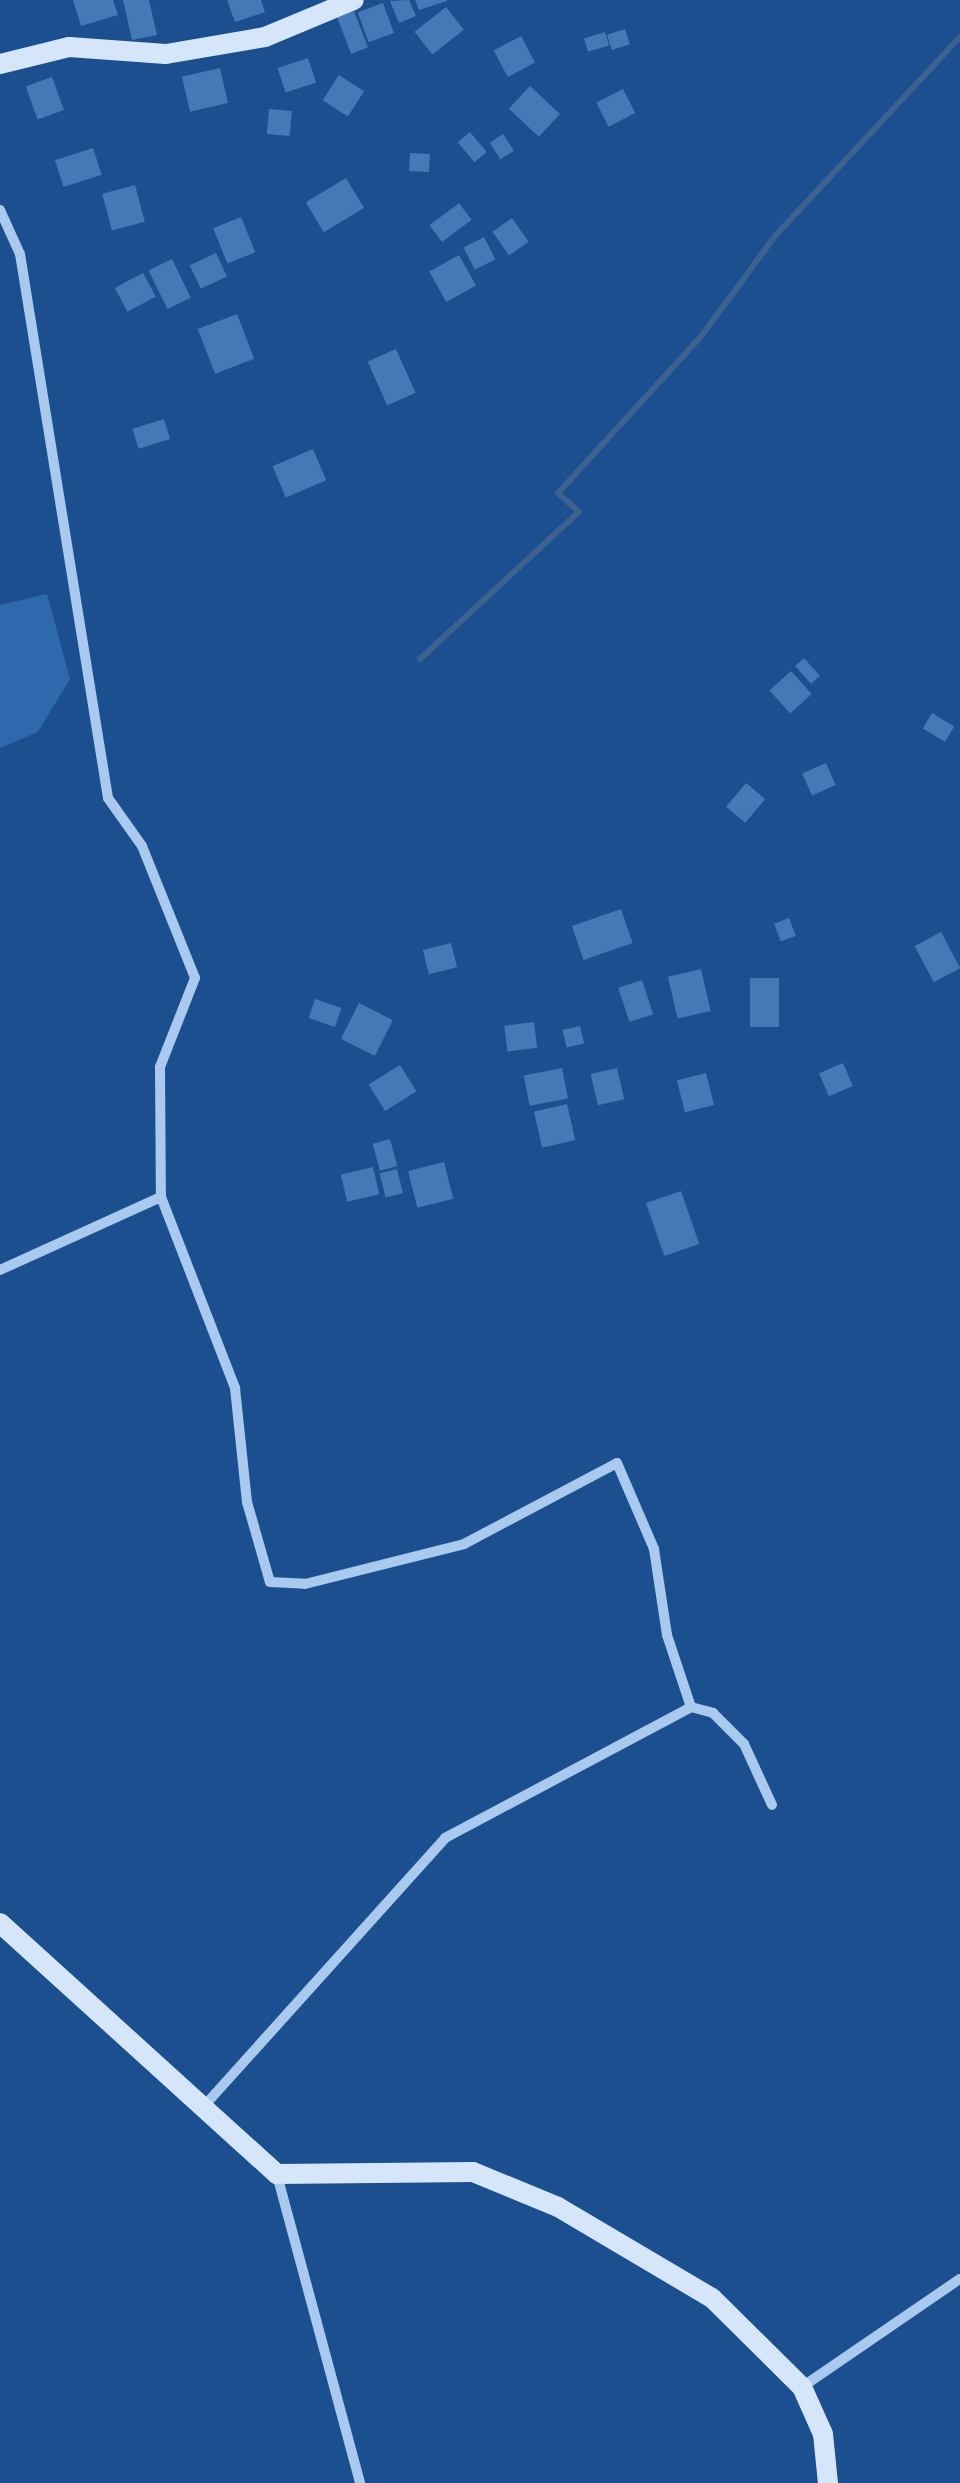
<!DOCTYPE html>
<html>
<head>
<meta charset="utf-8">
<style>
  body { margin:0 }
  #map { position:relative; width:960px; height:2483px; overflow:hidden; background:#1b4f8f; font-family:Commissioner,sans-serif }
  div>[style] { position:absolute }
  .green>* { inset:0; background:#2e69ad }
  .stream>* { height:6px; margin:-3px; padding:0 3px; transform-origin:3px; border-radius:3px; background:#3c6290 }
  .building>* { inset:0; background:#4478b7; transform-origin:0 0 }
  .street>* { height:10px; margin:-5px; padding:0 5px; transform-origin:5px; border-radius:5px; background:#a9c9ee }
  .secondary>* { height:20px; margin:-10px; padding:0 10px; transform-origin:10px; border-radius:10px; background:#d6e6fa }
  span { translate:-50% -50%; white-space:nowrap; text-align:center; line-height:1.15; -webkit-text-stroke:9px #1b4f8f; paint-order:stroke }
</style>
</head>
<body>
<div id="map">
  <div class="green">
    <i style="clip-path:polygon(47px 594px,70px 679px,38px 732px,0 748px,0 605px)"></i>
  </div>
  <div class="stream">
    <i style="left:420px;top:659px;width:217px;rotate:-42.8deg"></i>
    <i style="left:579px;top:512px;width:28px;rotate:-138deg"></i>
    <i style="left:558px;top:493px;width:215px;rotate:-47.6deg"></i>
    <i style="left:703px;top:334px;width:122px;rotate:-53.7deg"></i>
    <i style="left:775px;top:236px;width:272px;rotate:-47.1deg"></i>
  </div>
  <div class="building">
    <i style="clip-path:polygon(73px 0,113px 0,118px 15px,81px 26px)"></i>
    <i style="clip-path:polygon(123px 0,149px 0,157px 35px,132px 40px)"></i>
    <i style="clip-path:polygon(227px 0,261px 0,265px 12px,235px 22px)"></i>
    <i style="clip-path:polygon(409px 0,416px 16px,399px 23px,390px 1px)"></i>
    <i style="clip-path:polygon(415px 0,447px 0,447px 1px,419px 10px)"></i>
    <i style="left:383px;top:3px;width:32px;height:27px;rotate:70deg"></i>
    <i style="left:446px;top:7px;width:29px;height:40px;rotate:52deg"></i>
    <i style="left:354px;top:11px;width:39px;height:18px;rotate:69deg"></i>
    <i style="left:625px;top:29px;width:16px;height:19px;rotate:72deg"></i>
    <i style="left:605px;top:32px;width:14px;height:22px;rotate:73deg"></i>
    <i style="left:521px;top:36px;width:30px;height:31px;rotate:62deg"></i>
    <i style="left:308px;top:58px;width:26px;height:32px;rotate:72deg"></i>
    <i style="left:220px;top:68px;width:36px;height:39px;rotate:77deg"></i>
    <i style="left:339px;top:75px;width:30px;height:30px;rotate:33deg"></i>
    <i style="left:52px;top:77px;width:35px;height:28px;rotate:70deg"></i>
    <i style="left:530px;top:86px;width:41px;height:31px;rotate:43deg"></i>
    <i style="left:623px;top:89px;width:27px;height:30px;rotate:63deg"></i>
    <i style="left:269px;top:109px;width:23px;height:25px;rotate:5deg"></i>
    <i style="left:470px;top:132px;width:26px;height:16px;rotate:50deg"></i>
    <i style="left:503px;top:134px;width:20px;height:16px;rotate:57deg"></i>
    <i style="left:93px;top:148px;width:28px;height:40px;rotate:72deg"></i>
    <i style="left:410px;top:153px;width:20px;height:18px;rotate:3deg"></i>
    <i style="left:346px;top:178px;width:35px;height:47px;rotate:59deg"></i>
    <i style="left:135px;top:185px;width:38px;height:34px;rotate:75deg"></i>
    <i style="left:459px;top:203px;width:21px;height:37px;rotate:53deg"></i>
    <i style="left:241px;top:217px;width:38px;height:30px;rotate:68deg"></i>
    <i style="left:512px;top:218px;width:29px;height:24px;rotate:55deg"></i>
    <i style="left:484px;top:237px;width:25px;height:23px;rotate:63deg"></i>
    <i style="left:216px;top:253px;width:26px;height:29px;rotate:65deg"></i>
    <i style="left:459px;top:255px;width:35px;height:34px;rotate:61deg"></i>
    <i style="left:172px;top:259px;width:43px;height:26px;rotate:64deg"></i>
    <i style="left:143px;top:273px;width:27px;height:32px;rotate:62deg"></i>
    <i style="left:237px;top:314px;width:48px;height:42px;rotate:69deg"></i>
    <i style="left:396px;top:349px;width:48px;height:31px;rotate:66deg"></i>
    <i style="left:164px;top:419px;width:21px;height:33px;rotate:73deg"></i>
    <i style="left:313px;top:449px;width:34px;height:44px;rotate:67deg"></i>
    <i style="left:804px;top:658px;width:24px;height:12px;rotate:48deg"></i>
    <i style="left:791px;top:671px;width:31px;height:29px;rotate:48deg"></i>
    <i style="left:932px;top:713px;width:26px;height:18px;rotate:31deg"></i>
    <i style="left:826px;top:763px;width:24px;height:26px;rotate:66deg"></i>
    <i style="left:746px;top:783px;width:25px;height:31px;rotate:40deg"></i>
    <i style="left:621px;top:909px;width:36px;height:52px;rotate:71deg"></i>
    <i style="left:789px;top:918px;width:19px;height:16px;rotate:69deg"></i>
    <i style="left:941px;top:932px;width:41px;height:30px;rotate:62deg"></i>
    <i style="left:451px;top:943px;width:25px;height:29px;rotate:76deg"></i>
    <i style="left:701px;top:969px;width:43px;height:34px;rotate:77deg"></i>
    <i style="left:750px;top:978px;width:29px;height:49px"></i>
    <i style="left:642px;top:980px;width:36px;height:25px;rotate:72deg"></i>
    <i style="left:315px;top:999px;width:28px;height:20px;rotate:19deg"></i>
    <i style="left:359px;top:1003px;width:38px;height:40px;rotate:27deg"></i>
    <i style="left:534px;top:1022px;width:26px;height:30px;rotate:83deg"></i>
    <i style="left:580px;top:1026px;width:18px;height:18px;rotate:77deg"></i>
    <i style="left:843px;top:1063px;width:25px;height:26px;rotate:67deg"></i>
    <i style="left:400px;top:1065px;width:31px;height:37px;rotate:58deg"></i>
    <i style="left:562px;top:1068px;width:31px;height:39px;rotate:79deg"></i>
    <i style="left:617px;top:1068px;width:32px;height:27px;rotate:77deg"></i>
    <i style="left:706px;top:1073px;width:33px;height:30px;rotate:76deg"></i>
    <i style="left:567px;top:1104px;width:37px;height:34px;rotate:77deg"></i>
    <i style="left:390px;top:1139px;width:28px;height:18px;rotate:75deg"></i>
    <i style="left:444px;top:1162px;width:38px;height:37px;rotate:76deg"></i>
    <i style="left:373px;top:1167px;width:28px;height:33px;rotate:77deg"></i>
    <i style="left:397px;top:1169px;width:25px;height:18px;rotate:76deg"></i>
    <i style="left:681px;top:1191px;width:56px;height:37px;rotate:71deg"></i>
  </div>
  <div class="street">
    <i style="left:0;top:210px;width:48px;rotate:65.6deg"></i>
    <i style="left:20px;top:254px;width:551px;rotate:80.81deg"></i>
    <i style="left:108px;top:798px;width:59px;rotate:54.7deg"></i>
    <i style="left:142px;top:846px;width:142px;rotate:68.1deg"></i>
    <i style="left:195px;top:978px;width:96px;rotate:111.5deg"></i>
    <i style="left:160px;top:1067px;width:130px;rotate:89.6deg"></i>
    <i style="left:161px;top:1197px;width:205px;rotate:68.8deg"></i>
    <i style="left:235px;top:1388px;width:115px;rotate:84deg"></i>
    <i style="left:247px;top:1502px;width:83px;rotate:74deg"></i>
    <i style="left:270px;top:1582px;width:35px;rotate:3deg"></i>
    <i style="left:305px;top:1584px;width:164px;rotate:-14.1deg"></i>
    <i style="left:464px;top:1544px;width:173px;rotate:-27.9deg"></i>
    <i style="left:617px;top:1463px;width:94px;rotate:66.7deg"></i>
    <i style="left:654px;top:1549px;width:87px;rotate:81.4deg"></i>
    <i style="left:667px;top:1635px;width:76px;rotate:71.6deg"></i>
    <i style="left:0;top:1270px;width:177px;rotate:-24.4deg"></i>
    <i style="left:205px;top:2105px;width:359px;rotate:-48deg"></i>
    <i style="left:445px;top:1838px;width:279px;rotate:-28deg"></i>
    <i style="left:691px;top:1707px;width:23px;rotate:15deg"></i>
    <i style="left:713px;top:1713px;width:44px;rotate:45deg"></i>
    <i style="left:744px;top:1744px;width:67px;rotate:65.3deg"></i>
    <i style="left:277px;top:2175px;width:319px;rotate:74.9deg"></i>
    <i style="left:802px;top:2387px;width:191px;rotate:-34.4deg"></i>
  </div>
  <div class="secondary">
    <i style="left:0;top:64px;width:71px;rotate:-13.8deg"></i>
    <i style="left:69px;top:47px;width:97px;rotate:4.1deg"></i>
    <i style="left:166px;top:54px;width:100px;rotate:-9.7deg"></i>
    <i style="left:265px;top:37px;width:96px;rotate:-22.6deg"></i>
    <i style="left:0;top:1923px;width:374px;rotate:42.2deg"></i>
    <i style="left:277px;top:2174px;width:196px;rotate:-0.6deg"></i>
    <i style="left:473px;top:2172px;width:92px;rotate:22.4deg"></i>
    <i style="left:558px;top:2207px;width:179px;rotate:30.6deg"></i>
    <i style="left:712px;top:2298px;width:127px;rotate:44.7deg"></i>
    <i style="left:802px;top:2387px;width:51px;rotate:65.9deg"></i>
    <i style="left:823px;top:2434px;width:49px;rotate:84.2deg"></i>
  </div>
</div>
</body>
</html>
